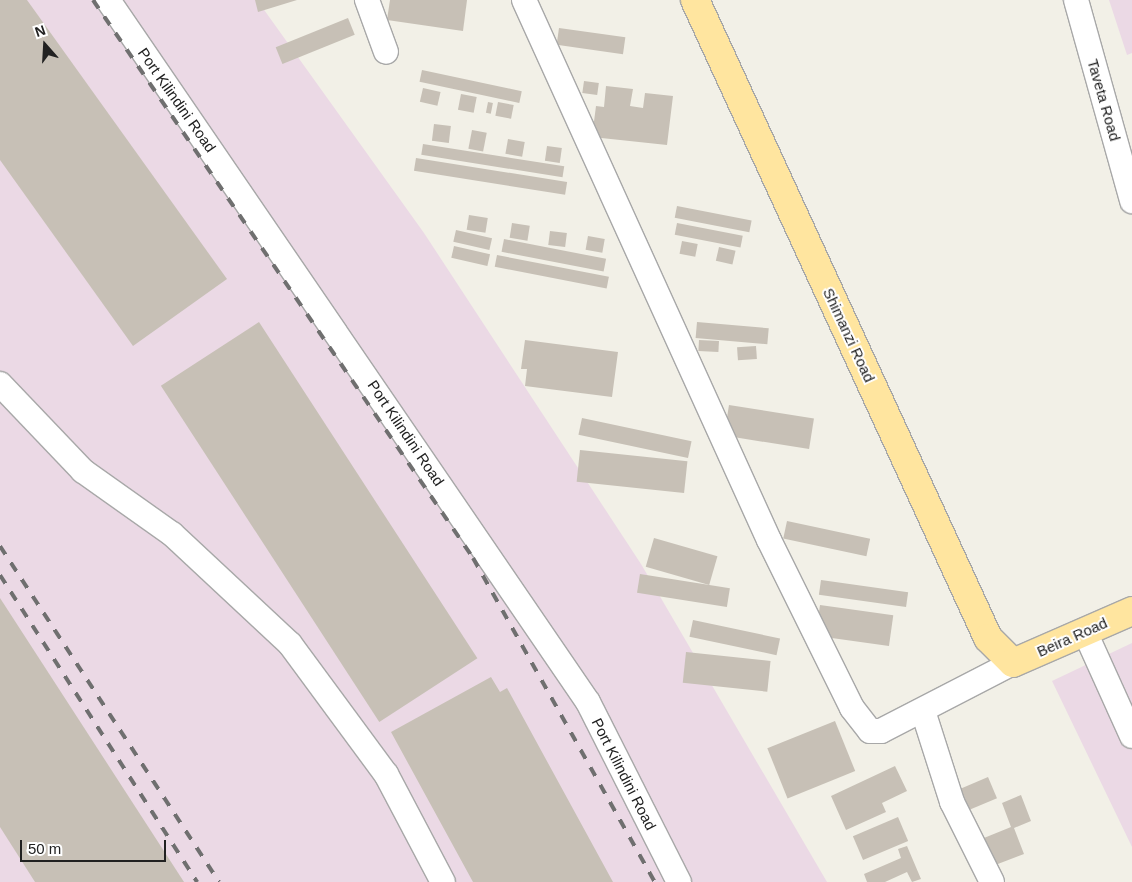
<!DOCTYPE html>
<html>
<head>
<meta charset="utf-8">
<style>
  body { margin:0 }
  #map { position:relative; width:1132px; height:882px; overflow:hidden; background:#f2f0e7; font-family:Arial,sans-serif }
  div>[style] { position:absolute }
  .industrial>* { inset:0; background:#ebd9e5 }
  .building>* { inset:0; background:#c7c0b6; transform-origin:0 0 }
  .roads { filter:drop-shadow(1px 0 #a8a8a8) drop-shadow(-1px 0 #a8a8a8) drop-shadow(0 1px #a8a8a8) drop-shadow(0 -1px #a8a8a8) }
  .minor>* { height:24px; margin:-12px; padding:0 12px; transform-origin:12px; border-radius:12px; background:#fff }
  .major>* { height:28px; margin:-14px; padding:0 14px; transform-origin:14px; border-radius:14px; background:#ffe59f }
  .rail>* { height:4px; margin-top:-2px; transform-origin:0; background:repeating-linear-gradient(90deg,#6f6f6f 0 10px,transparent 0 20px) }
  span { translate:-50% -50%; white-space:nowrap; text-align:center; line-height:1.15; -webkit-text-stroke:4px #fff; paint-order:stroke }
  .street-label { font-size:15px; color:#212121 }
  .north { position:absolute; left:20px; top:20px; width:50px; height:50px; -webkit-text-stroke:4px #fff; paint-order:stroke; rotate:341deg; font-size:14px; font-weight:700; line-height:20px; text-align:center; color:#212121 }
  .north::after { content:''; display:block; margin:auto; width:18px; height:22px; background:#212121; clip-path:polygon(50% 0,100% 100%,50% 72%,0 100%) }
  .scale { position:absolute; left:20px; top:840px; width:146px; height:22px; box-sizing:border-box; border:2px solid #212121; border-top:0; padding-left:6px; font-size:15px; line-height:18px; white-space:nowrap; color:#212121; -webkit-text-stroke:4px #fff; paint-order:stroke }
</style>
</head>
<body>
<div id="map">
  <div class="industrial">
    <i style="clip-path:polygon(0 0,257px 0,424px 233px,641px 564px,827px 882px,0 882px)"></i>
    <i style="clip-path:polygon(1109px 0,1132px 0,1132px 53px,1127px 55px)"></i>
    <i style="clip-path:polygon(1132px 643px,1132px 847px,1052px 681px)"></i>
  </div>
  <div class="building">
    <i style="clip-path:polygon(0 0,27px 0,227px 279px,133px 346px,0 160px)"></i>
    <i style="clip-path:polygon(255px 0,297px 0,258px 12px)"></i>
    <i style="clip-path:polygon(390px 0,467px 0,463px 31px,387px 20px)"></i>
    <i style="left:348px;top:18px;width:18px;height:78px;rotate:68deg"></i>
    <i style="left:559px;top:28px;width:67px;height:17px;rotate:8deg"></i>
    <i style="left:422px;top:70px;width:102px;height:12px;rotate:12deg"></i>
    <i style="left:584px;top:81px;width:15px;height:12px;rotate:8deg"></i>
    <i style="clip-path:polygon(606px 86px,633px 89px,630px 106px,643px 108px,645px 93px,673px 96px,667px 145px,592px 137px,596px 106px,604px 107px)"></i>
    <i style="left:423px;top:88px;width:18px;height:14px;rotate:13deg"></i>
    <i style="left:461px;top:94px;width:16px;height:16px;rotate:11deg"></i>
    <i style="left:488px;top:102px;width:5px;height:11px;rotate:11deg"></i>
    <i style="left:498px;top:102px;width:16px;height:14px;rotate:11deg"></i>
    <i style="left:434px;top:124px;width:17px;height:17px;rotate:7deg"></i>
    <i style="left:472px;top:130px;width:15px;height:19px;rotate:11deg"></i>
    <i style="left:508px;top:139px;width:17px;height:15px;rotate:10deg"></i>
    <i style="left:423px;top:144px;width:143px;height:11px;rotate:9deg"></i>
    <i style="left:547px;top:146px;width:15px;height:15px;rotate:8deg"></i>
    <i style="left:416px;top:158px;width:153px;height:13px;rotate:9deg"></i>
    <i style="left:677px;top:206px;width:76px;height:12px;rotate:11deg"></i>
    <i style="left:469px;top:215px;width:19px;height:15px;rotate:9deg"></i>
    <i style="left:512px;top:223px;width:18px;height:15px;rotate:9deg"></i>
    <i style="left:677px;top:223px;width:67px;height:12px;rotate:11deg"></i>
    <i style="left:456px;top:230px;width:37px;height:12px;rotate:13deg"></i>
    <i style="left:550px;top:231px;width:17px;height:14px;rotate:7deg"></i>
    <i style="left:588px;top:236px;width:17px;height:14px;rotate:10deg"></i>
    <i style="left:504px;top:239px;width:104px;height:13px;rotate:11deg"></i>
    <i style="left:682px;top:241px;width:16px;height:13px;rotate:11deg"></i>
    <i style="left:454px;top:246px;width:37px;height:12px;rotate:13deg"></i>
    <i style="left:719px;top:247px;width:17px;height:14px;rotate:13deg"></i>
    <i style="left:497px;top:255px;width:114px;height:12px;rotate:11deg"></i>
    <i style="left:259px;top:322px;width:401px;height:117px;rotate:57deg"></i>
    <i style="left:697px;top:322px;width:72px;height:16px;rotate:5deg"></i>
    <i style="clip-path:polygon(525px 340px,618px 352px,612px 397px,525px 386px,527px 369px,521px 369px)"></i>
    <i style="left:699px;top:340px;width:20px;height:11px;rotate:3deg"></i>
    <i style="left:756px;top:346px;width:13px;height:19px;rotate:86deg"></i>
    <i style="left:729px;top:405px;width:86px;height:31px;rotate:9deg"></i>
    <i style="left:582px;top:418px;width:112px;height:17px;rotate:12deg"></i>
    <i style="left:580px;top:450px;width:108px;height:32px;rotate:6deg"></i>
    <i style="left:787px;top:521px;width:85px;height:18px;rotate:12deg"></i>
    <i style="left:654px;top:538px;width:66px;height:30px;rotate:16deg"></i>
    <i style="left:640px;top:574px;width:91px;height:19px;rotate:9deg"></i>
    <i style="left:821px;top:580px;width:88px;height:15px;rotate:8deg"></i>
    <i style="clip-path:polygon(0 598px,184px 882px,35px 882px,0 827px)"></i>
    <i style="left:820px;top:605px;width:74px;height:31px;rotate:8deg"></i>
    <i style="left:693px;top:620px;width:89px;height:17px;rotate:12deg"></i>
    <i style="left:686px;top:652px;width:85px;height:31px;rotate:6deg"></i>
    <i style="clip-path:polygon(491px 677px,500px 692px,507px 688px,613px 882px,473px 882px,391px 732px)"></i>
    <i style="left:835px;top:721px;width:54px;height:73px;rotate:68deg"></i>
    <i style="clip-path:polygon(895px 766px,907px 791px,882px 803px,886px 812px,846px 830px,831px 796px)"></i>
    <i style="left:988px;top:777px;width:23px;height:35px;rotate:67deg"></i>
    <i style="clip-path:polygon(1021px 795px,1031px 821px,1014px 828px,1024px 854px,990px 867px,979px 840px,1011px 827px,1002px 803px)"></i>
    <i style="left:898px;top:817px;width:26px;height:49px;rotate:67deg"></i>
    <i style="clip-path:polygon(907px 846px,921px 879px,912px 882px,907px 872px,885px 882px,867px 882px,864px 874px,901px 858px,898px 849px)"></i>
  </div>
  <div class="roads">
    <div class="minor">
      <i style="left:108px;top:0;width:850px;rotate:55.64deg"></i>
      <i style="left:588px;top:702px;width:202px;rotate:63.2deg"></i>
      <i style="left:367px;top:0;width:55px;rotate:69.9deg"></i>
      <i style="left:524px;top:0;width:593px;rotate:65.6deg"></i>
      <i style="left:769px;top:540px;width:187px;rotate:63.7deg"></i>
      <i style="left:852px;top:708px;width:29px;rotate:52deg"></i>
      <i style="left:870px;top:731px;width:11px"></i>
      <i style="left:881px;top:731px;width:148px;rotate:-27.3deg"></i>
      <i style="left:1076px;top:0;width:209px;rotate:74.4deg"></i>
      <i style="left:0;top:384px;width:120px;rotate:46.3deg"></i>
      <i style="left:83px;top:471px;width:109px;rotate:35.3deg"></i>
      <i style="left:172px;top:534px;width:161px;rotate:43deg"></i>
      <i style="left:290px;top:644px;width:162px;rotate:53.6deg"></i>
      <i style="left:386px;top:774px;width:122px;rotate:62.2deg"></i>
      <i style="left:1085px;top:632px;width:114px;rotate:65.7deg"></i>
      <i style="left:923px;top:711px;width:96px;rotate:72.3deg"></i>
      <i style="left:952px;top:802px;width:89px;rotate:63.4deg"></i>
    </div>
    <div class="major">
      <i style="left:695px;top:0;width:702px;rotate:65.33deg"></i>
      <i style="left:988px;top:638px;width:35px;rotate:45deg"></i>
      <i style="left:1013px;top:663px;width:130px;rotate:-23.6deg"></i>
    </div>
  </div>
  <div class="rail">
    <i style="left:93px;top:0;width:675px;rotate:55.74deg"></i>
    <i style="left:473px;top:558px;width:372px;rotate:60.7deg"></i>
    <i style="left:0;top:546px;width:401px;rotate:56.9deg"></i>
    <i style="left:0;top:575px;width:365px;rotate:57.3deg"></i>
  </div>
  <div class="street-label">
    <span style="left:177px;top:100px;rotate:55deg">Port Kilindini Road</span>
    <span style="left:1104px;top:100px;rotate:74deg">Taveta Road</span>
    <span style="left:849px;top:335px;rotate:65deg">Shimanzi Road</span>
    <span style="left:406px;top:433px;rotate:56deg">Port Kilindini Road</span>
    <span style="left:1072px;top:637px;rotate:-24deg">Beira Road</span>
    <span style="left:624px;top:774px;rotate:63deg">Port Kilindini Road</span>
  </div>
  <div class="north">N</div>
  <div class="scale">50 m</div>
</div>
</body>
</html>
